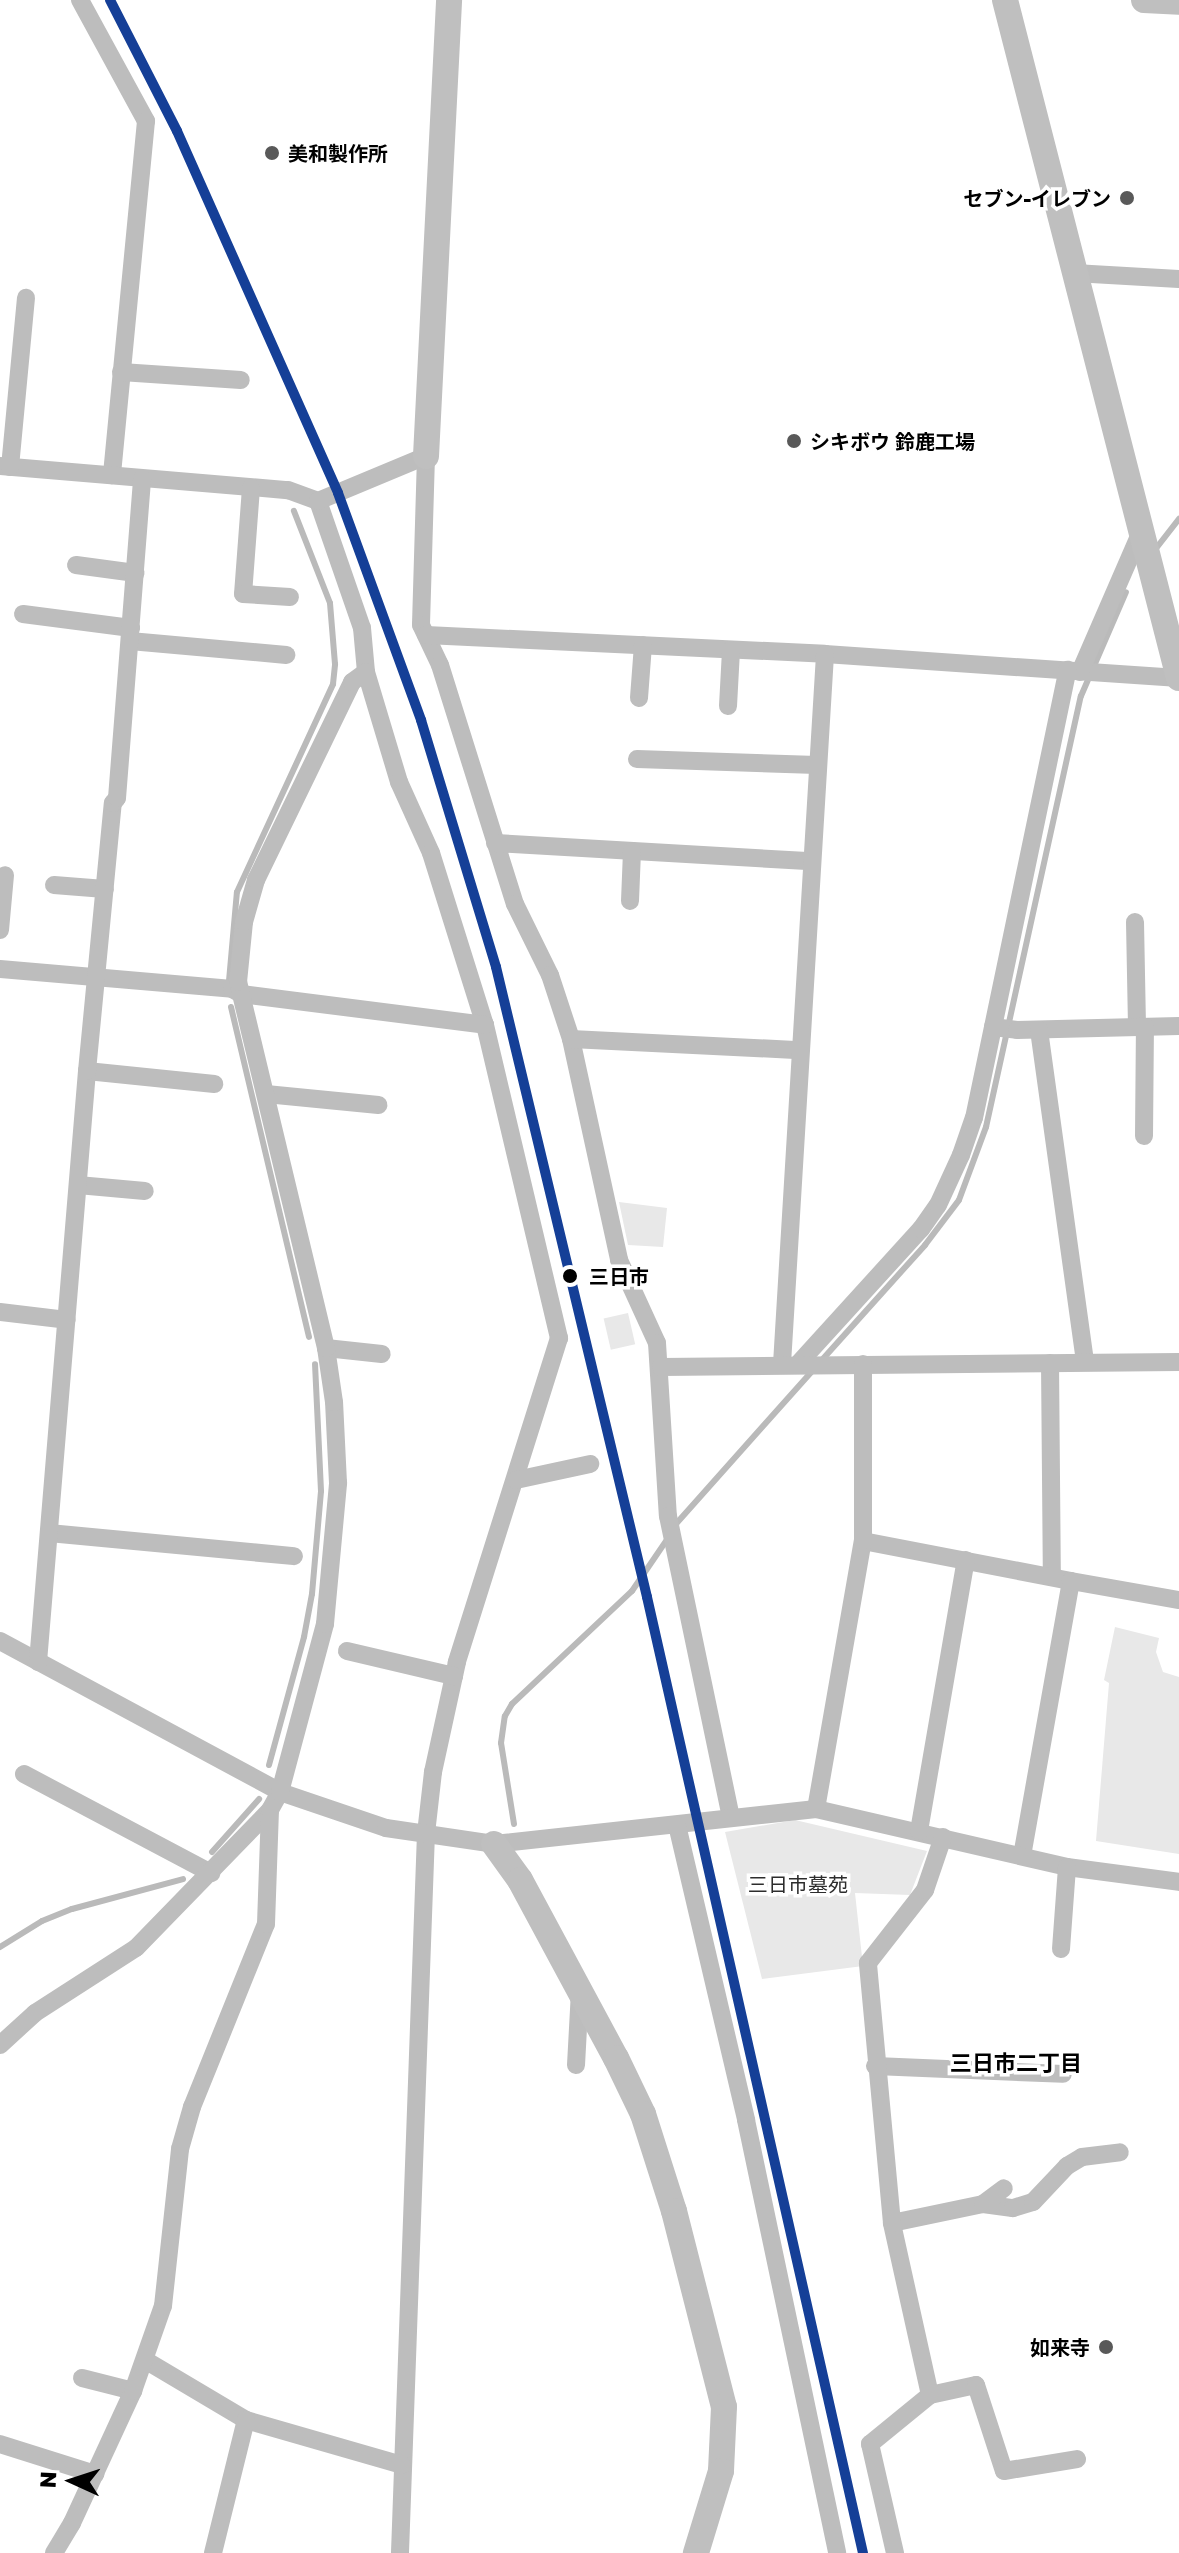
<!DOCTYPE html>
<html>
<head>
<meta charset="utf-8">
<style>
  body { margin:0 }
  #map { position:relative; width:1179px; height:2553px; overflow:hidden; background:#fff; font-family:"Golos Text","Noto Sans JP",sans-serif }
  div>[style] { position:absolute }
  .green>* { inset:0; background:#e8e8e8; transform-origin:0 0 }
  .stream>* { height:6px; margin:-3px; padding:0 3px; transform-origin:3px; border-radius:3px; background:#bababa }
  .street>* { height:18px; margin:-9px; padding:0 9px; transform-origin:9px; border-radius:9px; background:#bdbdbd }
  .secondary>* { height:26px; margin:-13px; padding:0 13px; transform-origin:13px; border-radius:13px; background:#bfbfbf }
  .rail-1>* { height:10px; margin:-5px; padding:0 5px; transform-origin:5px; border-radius:5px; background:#153f97 }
  .dots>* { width:22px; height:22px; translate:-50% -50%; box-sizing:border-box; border:4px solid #fff; border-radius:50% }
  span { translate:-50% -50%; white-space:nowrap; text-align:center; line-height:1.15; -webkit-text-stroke:7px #fff; paint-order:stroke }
  .poi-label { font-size:20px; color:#000; font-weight:700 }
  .left { translate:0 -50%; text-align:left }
  .right { translate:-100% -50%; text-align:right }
  .stop-label { font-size:20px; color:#000; font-weight:700 }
  .park-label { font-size:20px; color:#2d2d2d }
  .neighbourhood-label { font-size:22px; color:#000; font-weight:700 }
  .north { position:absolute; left:32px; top:2441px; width:80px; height:80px; -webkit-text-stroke:6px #fff; paint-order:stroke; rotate:273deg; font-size:22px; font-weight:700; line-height:32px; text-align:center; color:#000 }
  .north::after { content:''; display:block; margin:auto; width:28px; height:36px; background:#000; clip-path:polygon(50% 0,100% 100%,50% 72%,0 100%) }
</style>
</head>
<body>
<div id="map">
  <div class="green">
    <i style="clip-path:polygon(619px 1202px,667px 1208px,663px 1247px,628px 1245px)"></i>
    <i style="left:628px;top:1313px;width:32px;height:25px;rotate:77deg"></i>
    <i style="clip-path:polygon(1115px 1627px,1159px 1638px,1156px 1652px,1163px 1672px,1179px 1677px,1179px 1854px,1096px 1841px,1109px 1683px,1104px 1680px)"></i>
    <i style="clip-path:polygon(795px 1820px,927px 1851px,910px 1895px,855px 1893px,863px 1966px,762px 1979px,725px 1832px)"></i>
  </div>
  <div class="stream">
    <i style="left:1154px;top:551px;width:41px;rotate:-52deg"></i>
    <i style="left:229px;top:981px;width:89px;rotate:-84.9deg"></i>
    <i style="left:237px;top:892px;width:229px;rotate:-65.2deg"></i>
    <i style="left:333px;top:684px;width:20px;rotate:-84deg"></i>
    <i style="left:335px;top:664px;width:61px;rotate:-94.7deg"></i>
    <i style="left:330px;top:603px;width:99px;rotate:-111.4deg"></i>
    <i style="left:231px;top:1007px;width:339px;rotate:76.7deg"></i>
    <i style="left:821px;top:1361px;width:156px;rotate:-48.1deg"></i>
    <i style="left:925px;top:1245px;width:56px;rotate:-52.9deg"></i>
    <i style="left:959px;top:1200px;width:78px;rotate:-69.7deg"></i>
    <i style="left:986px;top:1127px;width:441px;rotate:-77.6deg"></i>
    <i style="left:1081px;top:696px;width:113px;rotate:-66.6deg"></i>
    <i style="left:675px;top:1525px;width:209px;rotate:-48.3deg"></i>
    <i style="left:269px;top:1765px;width:133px;rotate:-74.7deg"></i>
    <i style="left:304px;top:1637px;width:44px;rotate:-79.5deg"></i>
    <i style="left:312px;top:1594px;width:103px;rotate:-85deg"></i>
    <i style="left:321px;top:1491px;width:127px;rotate:-92.7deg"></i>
    <i style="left:514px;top:1824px;width:82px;rotate:-99.1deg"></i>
    <i style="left:501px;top:1743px;width:27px;rotate:-82deg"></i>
    <i style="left:505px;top:1716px;width:14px;rotate:-60deg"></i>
    <i style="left:512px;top:1704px;width:165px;rotate:-43.3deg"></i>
    <i style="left:632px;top:1591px;width:64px;rotate:-55.8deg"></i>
    <i style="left:212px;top:1852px;width:71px;rotate:-48.4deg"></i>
    <i style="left:0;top:1947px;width:49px;rotate:-31.8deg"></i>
    <i style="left:42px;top:1921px;width:32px;rotate:-22deg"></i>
    <i style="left:72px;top:1909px;width:115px;rotate:-15.1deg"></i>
  </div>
  <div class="street">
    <i style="left:80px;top:0;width:138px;rotate:61.4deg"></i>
    <i style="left:146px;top:121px;width:356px;rotate:95.5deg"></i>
    <i style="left:1074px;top:273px;width:105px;rotate:3.3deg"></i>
    <i style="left:121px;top:372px;width:120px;rotate:3.8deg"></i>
    <i style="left:0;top:466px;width:289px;rotate:4.8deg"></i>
    <i style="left:288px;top:490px;width:32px;rotate:20deg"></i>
    <i style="left:318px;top:501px;width:134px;rotate:70.9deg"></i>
    <i style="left:362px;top:628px;width:44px;rotate:84.8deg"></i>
    <i style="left:366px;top:672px;width:115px;rotate:73.3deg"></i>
    <i style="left:399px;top:782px;width:78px;rotate:65.7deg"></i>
    <i style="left:431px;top:853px;width:180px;rotate:72.6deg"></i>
    <i style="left:485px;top:1025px;width:322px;rotate:76.7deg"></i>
    <i style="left:559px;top:1338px;width:340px;rotate:107.5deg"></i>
    <i style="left:457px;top:1662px;width:113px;rotate:102.3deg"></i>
    <i style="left:433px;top:1772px;width:61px;rotate:96.5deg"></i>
    <i style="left:426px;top:1833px;width:720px;rotate:92.07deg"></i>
    <i style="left:10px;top:467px;width:170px;rotate:-84.6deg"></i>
    <i style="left:251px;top:488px;width:106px;rotate:94.3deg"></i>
    <i style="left:243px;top:594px;width:47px;rotate:3.7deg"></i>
    <i style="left:318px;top:501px;width:117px;rotate:-22.6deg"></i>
    <i style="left:426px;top:456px;width:169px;rotate:91.7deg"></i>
    <i style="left:421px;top:625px;width:44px;rotate:64.6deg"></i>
    <i style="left:440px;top:665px;width:250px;rotate:72.6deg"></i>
    <i style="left:515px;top:904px;width:79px;rotate:63.8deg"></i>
    <i style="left:550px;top:975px;width:67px;rotate:71.8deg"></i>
    <i style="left:571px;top:1039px;width:226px;rotate:77.7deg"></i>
    <i style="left:619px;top:1260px;width:91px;rotate:65.4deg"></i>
    <i style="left:657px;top:1343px;width:173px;rotate:86.4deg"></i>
    <i style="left:668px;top:1516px;width:308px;rotate:78.2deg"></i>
    <i style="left:76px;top:565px;width:60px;rotate:7.7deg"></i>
    <i style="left:23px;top:614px;width:109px;rotate:7.4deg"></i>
    <i style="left:426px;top:635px;width:399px;rotate:2.7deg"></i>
    <i style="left:825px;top:654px;width:355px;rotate:3.9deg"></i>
    <i style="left:130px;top:641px;width:157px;rotate:5.1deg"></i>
    <i style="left:1080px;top:672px;width:153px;rotate:-66.5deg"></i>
    <i style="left:639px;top:698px;width:53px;rotate:-85.7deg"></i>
    <i style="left:728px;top:706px;width:56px;rotate:-86.9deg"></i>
    <i style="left:637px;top:759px;width:180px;rotate:1.9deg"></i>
    <i style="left:495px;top:843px;width:317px;rotate:3.3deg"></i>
    <i style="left:54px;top:885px;width:51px;rotate:4.5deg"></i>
    <i style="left:630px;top:901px;width:50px;rotate:-87.7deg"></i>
    <i style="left:1135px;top:922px;width:105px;rotate:88.9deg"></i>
    <i style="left:0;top:930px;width:55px;rotate:-84.8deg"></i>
    <i style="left:0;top:969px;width:233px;rotate:4.9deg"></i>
    <i style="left:232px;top:989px;width:10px;rotate:29deg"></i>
    <i style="left:241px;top:994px;width:246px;rotate:7.2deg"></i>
    <i style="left:993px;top:1027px;width:24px;rotate:7deg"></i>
    <i style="left:1017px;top:1030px;width:162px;rotate:-1.4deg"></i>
    <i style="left:1039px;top:1030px;width:335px;rotate:82.1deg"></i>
    <i style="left:571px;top:1039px;width:229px;rotate:2.8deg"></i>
    <i style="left:87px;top:1071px;width:128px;rotate:5.8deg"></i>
    <i style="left:266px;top:1094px;width:113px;rotate:5.6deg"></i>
    <i style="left:1144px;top:1136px;width:109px;rotate:-89.5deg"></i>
    <i style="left:78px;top:1185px;width:67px;rotate:5.1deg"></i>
    <i style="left:0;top:1312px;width:67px;rotate:6.8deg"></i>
    <i style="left:326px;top:1348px;width:56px;rotate:6.1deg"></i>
    <i style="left:1050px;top:1363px;width:214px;rotate:89.5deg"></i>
    <i style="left:782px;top:1364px;width:711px;rotate:-86.53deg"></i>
    <i style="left:798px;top:1364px;width:183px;rotate:-47.7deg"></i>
    <i style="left:921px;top:1229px;width:29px;rotate:-55deg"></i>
    <i style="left:938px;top:1205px;width:55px;rotate:-65.3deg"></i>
    <i style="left:961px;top:1155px;width:39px;rotate:-71deg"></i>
    <i style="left:974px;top:1118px;width:458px;rotate:-78.2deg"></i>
    <i style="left:661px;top:1367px;width:518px;rotate:-0.55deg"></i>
    <i style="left:516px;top:1480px;width:76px;rotate:-12.2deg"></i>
    <i style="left:49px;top:1533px;width:246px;rotate:5.4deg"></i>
    <i style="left:863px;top:1541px;width:212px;rotate:10.9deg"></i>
    <i style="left:1071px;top:1581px;width:279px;rotate:100.1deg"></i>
    <i style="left:1071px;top:1581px;width:110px;rotate:10deg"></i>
    <i style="left:0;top:1641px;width:318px;rotate:28.3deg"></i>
    <i style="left:280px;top:1792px;width:112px;rotate:18.8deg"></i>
    <i style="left:386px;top:1828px;width:109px;rotate:8.4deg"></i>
    <i style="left:494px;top:1844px;width:324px;rotate:-6.2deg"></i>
    <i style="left:816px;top:1809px;width:258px;rotate:13deg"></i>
    <i style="left:1067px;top:1867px;width:113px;rotate:7.6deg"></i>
    <i style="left:347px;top:1651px;width:110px;rotate:13.2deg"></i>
    <i style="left:38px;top:1662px;width:593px;rotate:-85.26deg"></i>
    <i style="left:87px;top:1071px;width:269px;rotate:-84.5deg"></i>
    <i style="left:113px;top:803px;width:6px;rotate:-51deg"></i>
    <i style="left:117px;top:798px;width:320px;rotate:-85.5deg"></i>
    <i style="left:24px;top:1774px;width:212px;rotate:27.9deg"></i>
    <i style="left:816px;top:1809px;width:272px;rotate:-80.1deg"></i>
    <i style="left:863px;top:1541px;width:177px;rotate:-90deg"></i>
    <i style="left:677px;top:1825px;width:303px;rotate:76.8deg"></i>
    <i style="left:746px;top:2120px;width:442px;rotate:78.1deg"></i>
    <i style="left:919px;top:1831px;width:275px;rotate:-80.2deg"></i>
    <i style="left:1061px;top:1949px;width:82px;rotate:-85.8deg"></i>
    <i style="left:0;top:2045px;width:47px;rotate:-42.4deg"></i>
    <i style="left:35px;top:2013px;width:120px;rotate:-32.8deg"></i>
    <i style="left:136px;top:1948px;width:192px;rotate:-45.8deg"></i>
    <i style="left:576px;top:2065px;width:73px;rotate:-86.9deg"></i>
    <i style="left:875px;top:2066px;width:188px;rotate:2.4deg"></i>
    <i style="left:983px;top:2204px;width:30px;rotate:8deg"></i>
    <i style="left:1013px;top:2208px;width:21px;rotate:-17deg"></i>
    <i style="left:1033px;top:2202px;width:50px;rotate:-46.6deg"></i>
    <i style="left:1067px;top:2166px;width:17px;rotate:-31deg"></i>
    <i style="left:1082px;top:2157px;width:38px;rotate:-7deg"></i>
    <i style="left:892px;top:2223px;width:93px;rotate:-11.8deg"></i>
    <i style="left:983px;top:2204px;width:26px;rotate:-37deg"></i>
    <i style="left:145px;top:2360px;width:117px;rotate:30.7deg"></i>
    <i style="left:246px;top:2420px;width:162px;rotate:16.1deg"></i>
    <i style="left:82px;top:2378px;width:53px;rotate:14.3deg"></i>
    <i style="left:930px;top:2395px;width:47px;rotate:-12.3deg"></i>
    <i style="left:976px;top:2385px;width:90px;rotate:72deg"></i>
    <i style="left:1004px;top:2471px;width:74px;rotate:-9.3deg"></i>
    <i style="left:0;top:2444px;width:100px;rotate:17.5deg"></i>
    <i style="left:54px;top:2553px;width:35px;rotate:-59deg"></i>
    <i style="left:72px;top:2523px;width:145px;rotate:-65.2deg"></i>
    <i style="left:133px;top:2391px;width:90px;rotate:-70.6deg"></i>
    <i style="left:163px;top:2306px;width:158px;rotate:-83.8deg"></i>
    <i style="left:180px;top:2149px;width:44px;rotate:-74.1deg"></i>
    <i style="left:192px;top:2107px;width:197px;rotate:-68deg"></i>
    <i style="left:266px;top:1924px;width:114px;rotate:-88deg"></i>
    <i style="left:270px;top:1810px;width:21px;rotate:-61deg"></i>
    <i style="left:280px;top:1792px;width:174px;rotate:-75deg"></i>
    <i style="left:325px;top:1624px;width:142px;rotate:-84.7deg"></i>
    <i style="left:338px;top:1483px;width:81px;rotate:-92.8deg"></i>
    <i style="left:334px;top:1402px;width:55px;rotate:-98.4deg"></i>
    <i style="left:326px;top:1348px;width:376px;rotate:-103.5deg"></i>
    <i style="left:238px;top:982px;width:60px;rotate:-84.3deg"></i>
    <i style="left:244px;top:922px;width:44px;rotate:-74.1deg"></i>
    <i style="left:256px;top:880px;width:220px;rotate:-64.1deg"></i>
    <i style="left:352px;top:682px;width:17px;rotate:-36deg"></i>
    <i style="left:213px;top:2553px;width:137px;rotate:-76.1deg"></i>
    <i style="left:895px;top:2553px;width:112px;rotate:-102.9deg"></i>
    <i style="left:870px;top:2444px;width:77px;rotate:-39.2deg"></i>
    <i style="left:930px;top:2395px;width:176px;rotate:-102.5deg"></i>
    <i style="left:892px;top:2223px;width:261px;rotate:-95.3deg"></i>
    <i style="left:868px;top:1963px;width:93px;rotate:-52deg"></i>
    <i style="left:925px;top:1890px;width:56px;rotate:-71.2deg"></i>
  </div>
  <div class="secondary">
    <i style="left:1005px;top:0;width:700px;rotate:75.61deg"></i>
    <i style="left:1144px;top:0;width:35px;rotate:3deg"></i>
    <i style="left:426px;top:456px;width:457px;rotate:-87.1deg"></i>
    <i style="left:494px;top:1844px;width:44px;rotate:54.2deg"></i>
    <i style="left:520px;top:1880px;width:202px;rotate:61.7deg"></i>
    <i style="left:616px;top:2058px;width:62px;rotate:64.3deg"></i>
    <i style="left:643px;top:2114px;width:102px;rotate:72.3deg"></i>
    <i style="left:674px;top:2211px;width:202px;rotate:75.7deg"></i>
    <i style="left:724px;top:2407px;width:64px;rotate:92.7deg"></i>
    <i style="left:721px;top:2471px;width:86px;rotate:107deg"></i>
  </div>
  <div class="rail-1">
    <i style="left:110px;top:0;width:147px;rotate:62.9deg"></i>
    <i style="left:177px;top:131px;width:396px;rotate:66deg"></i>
    <i style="left:338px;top:493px;width:242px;rotate:69.9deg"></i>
    <i style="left:421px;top:720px;width:258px;rotate:73.1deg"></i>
    <i style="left:496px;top:967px;width:648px;rotate:76.52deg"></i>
    <i style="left:647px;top:1597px;width:980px;rotate:77.27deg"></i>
  </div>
  <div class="dots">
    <i style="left:272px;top:153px;background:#595959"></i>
    <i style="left:1127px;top:198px;background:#595959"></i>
    <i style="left:794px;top:441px;background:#595959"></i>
    <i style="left:570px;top:1276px;background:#000"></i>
    <i style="left:1106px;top:2347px;background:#595959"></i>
  </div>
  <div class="poi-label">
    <span class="left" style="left:288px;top:153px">美和製作所</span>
    <span class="right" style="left:1111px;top:198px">セブン-イレブン</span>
    <span class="left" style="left:810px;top:441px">シキボウ 鈴鹿工場</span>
    <span class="right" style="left:1090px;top:2347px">如来寺</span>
  </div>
  <div class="stop-label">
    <span class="left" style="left:589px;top:1276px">三日市</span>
  </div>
  <div class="park-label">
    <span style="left:798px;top:1884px">三日市墓苑</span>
  </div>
  <div class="neighbourhood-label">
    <span style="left:1016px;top:2063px">三日市二丁目</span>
  </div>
  <div class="north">N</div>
</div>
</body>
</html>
